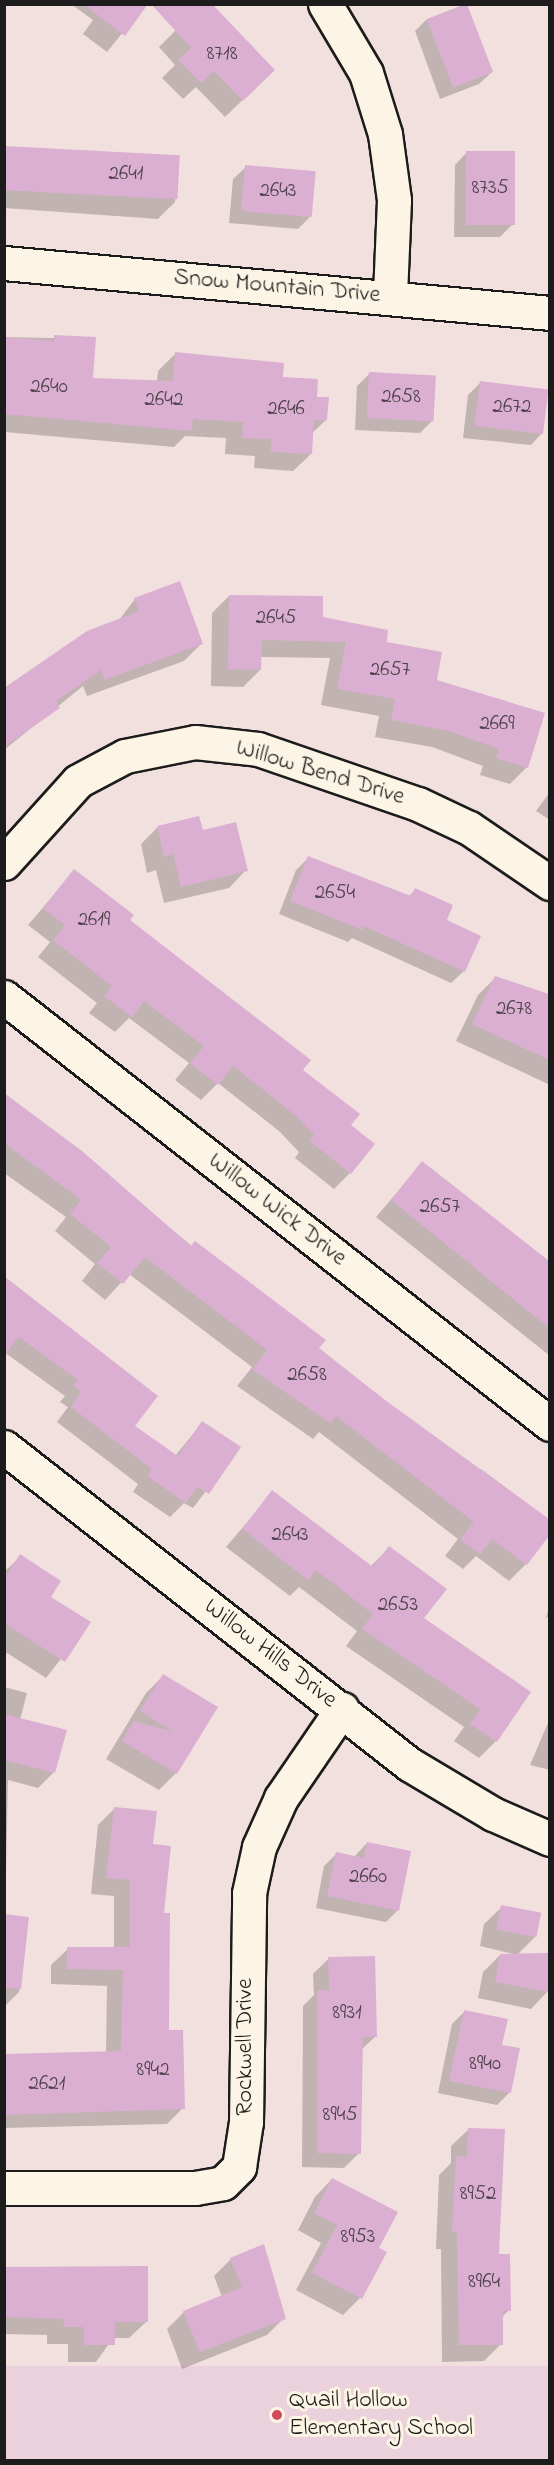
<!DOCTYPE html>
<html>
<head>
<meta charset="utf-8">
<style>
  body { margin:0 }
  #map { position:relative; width:554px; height:2465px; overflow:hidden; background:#f2e0df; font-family:"Indie Flower",sans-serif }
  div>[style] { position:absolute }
  .built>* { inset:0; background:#ebd1db; transform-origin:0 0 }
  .shadow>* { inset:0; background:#0003 }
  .building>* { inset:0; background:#dbafd2; transform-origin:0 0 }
  .roads { filter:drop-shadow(2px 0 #1c1c1c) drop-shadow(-2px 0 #1c1c1c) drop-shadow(0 2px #1c1c1c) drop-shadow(0 -2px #1c1c1c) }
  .minor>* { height:33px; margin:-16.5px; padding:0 16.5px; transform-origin:16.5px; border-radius:16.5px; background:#fcf5e5 }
  .dots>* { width:16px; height:16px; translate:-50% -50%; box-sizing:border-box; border:3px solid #fcf5e5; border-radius:50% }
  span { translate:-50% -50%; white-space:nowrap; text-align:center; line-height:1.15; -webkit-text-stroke:6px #fcf5e5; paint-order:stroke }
  .number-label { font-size:21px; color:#4c414a }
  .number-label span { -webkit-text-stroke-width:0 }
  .street-label { font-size:24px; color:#1c1c1c }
  .poi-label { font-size:24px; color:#1c1c1c }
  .left { translate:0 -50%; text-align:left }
  .frame { position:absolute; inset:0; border:6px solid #1c1c1c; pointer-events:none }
</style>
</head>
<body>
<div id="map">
  <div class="built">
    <i style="left:4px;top:2366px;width:545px;height:94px"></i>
  </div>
  <div class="shadow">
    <i style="clip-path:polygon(71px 4px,146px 4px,107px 52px,83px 34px,93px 20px)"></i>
    <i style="clip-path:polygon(466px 4px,492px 72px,479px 84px,440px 99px,415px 31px,427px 19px)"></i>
    <i style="clip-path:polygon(176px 30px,256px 87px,225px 117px,196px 87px,183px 99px,162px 78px,175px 65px,159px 47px)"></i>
    <i style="clip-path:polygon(4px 148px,178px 156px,175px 202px,158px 219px,4px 208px)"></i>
    <i style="clip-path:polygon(467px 152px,513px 224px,500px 237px,454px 237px,455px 165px)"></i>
    <i style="clip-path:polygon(246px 167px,310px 217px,298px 229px,229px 223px,233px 179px)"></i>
    <i style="clip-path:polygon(4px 337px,94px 339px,92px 380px,157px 382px,158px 371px,175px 354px,282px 379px,315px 398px,326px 420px,311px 434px,311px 454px,293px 471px,254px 468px,255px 456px,225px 454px,226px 438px,185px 436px,174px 447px,4px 432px)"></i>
    <i style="clip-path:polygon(369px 374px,432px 421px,420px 433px,355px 430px,357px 386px)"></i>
    <i style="clip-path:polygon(480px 383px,543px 432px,531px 445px,463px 438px,468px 395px)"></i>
    <i style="clip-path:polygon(229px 596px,321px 618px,385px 643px,435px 681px,527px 767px,510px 784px,480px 775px,483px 766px,432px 747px,375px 737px,379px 716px,321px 705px,330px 658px,260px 657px,260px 670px,243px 687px,211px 686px,212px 613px)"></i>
    <i style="clip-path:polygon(135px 599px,201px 644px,184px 661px,87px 696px,83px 686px,4px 750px,4px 690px,119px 620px)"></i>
    <i style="clip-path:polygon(550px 792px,550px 820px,536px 811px)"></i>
    <i style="clip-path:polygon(158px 827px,246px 870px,229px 888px,164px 903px,156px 870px,147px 873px,141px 844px)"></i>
    <i style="clip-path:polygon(308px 858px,408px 897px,415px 890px,445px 921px,464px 971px,451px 983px,352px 938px,348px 942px,279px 914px,296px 870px)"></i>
    <i style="clip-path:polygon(74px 871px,301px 1070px,349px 1126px,350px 1173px,334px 1189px,295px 1158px,299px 1152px,279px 1131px,218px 1083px,201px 1100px,175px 1080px,189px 1063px,129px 1018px,115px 1032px,89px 1013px,97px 1003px,38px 957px,50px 942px,28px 925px)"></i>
    <i style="clip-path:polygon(495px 978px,550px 995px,550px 1085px,456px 1041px,478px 995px)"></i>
    <i style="clip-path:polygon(4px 1093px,317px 1348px,477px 1473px,481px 1469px,550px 1521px,550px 1533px,526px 1564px,509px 1581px,476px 1556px,463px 1569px,445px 1556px,458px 1539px,319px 1432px,313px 1439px,237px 1386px,252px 1367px,129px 1274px,105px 1300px,82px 1281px,95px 1264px,55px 1231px,66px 1217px,4px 1173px)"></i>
    <i style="clip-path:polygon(422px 1163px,550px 1262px,550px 1356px,376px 1217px)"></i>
    <i style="clip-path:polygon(4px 1279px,132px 1427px,175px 1456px,202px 1423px,239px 1448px,193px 1508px,184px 1503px,170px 1517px,133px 1492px,138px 1484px,57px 1422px,68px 1407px,60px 1402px,65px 1396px,4px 1352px)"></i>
    <i style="clip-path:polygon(273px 1492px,370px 1567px,389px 1548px,422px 1619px,517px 1684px,496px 1741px,479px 1758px,454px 1741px,464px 1727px,346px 1646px,357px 1631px,299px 1587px,290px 1596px,226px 1547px)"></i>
    <i style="clip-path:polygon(21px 1556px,49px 1597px,89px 1623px,46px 1678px,4px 1651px,4px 1572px)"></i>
    <i style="clip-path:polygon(550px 1605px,550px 1618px,546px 1617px)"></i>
    <i style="clip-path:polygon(163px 1676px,215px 1707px,176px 1773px,159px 1790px,106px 1759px,146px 1693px)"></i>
    <i style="clip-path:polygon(4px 1687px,27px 1693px,20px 1720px,65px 1731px,53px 1773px,38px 1788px,8px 1780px,5px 1916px,27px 1918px,19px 1992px,4px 2007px)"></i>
    <i style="clip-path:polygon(550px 1718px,550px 1770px,530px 1765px)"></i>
    <i style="clip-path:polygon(115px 1808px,151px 1845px,162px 1914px,168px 2032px,183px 2108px,167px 2124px,4px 2128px,4px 2055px,106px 2053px,107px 1986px,51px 1984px,51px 1965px,68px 1949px,114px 1949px,114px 1896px,91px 1894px,98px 1825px)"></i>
    <i style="clip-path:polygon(367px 1843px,398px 1910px,386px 1922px,316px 1908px,324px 1866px,336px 1854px,354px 1857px)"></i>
    <i style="clip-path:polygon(502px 1907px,535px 1937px,517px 1955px,480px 1946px,484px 1924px)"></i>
    <i style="clip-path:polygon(550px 1954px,548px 1991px,531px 2009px,478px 1998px,483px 1972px,500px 1955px)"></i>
    <i style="clip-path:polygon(328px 1959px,376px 2036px,361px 2050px,359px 2153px,344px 2168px,302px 2167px,303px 2006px,314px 1995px,313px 1974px)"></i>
    <i style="clip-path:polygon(465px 2011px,500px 2046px,518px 2049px,509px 2093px,497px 2105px,438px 2093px,452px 2024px)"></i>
    <i style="clip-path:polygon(469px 2129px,509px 2310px,501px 2318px,501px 2344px,484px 2361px,442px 2362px,441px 2249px,436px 2249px,439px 2175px,451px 2163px,451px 2146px)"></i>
    <i style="clip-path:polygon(332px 2179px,377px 2248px,360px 2298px,343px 2315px,296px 2290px,321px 2243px,298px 2230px,315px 2197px)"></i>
    <i style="clip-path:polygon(231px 2259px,284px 2318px,267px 2335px,182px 2369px,167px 2329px,184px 2312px,222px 2297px,214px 2276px)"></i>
    <i style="clip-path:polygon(4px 2267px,147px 2267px,147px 2321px,129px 2338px,113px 2338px,96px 2362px,68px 2362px,68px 2344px,47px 2344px,47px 2335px,4px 2334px)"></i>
  </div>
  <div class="building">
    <i style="clip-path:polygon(83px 4px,148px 4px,125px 36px)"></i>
    <i style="clip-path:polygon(151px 4px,212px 4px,275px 70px,243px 101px,214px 71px,201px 83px,178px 60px,191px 48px)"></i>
    <i style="left:467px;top:4px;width:73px;height:43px;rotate:69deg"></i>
    <i style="left:4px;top:146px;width:176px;height:44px;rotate:3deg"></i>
    <i style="left:466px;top:151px;width:49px;height:74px"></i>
    <i style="left:245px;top:165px;width:71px;height:46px;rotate:5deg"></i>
    <i style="clip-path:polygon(54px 335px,96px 337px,93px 378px,173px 381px,175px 352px,284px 363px,283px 377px,318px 379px,317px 397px,329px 397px,327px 420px,314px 420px,312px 454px,271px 452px,271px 439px,242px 438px,243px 422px,193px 419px,192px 431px,4px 414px,4px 337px,54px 341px)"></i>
    <i style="left:369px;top:372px;width:67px;height:46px;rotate:3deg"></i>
    <i style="left:480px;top:381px;width:69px;height:45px;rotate:7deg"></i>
    <i style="clip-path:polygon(180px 581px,203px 644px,104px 680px,101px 670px,56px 701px,60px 708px,4px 747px,4px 688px,87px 631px,139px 611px,134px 598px)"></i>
    <i style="clip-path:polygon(229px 595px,323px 596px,323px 617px,388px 630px,387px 642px,442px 652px,437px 680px,545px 713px,528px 768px,496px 758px,499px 749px,449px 731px,391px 720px,395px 699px,337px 689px,346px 642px,262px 640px,261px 670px,228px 669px)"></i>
    <i style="clip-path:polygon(199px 816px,203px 830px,236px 822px,248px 871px,181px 887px,173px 854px,164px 857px,157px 826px)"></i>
    <i style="clip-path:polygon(308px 856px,411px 896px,415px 888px,453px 905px,447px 920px,481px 936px,465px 972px,364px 926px,362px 930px,290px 901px)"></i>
    <i style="clip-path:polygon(74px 869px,134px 915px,130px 920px,311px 1060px,303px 1070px,360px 1114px,351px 1125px,375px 1144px,351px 1174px,310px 1141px,314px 1135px,295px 1115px,233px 1066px,218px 1085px,190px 1063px,204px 1046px,144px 1001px,132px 1017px,104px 996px,112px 986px,53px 940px,65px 925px,43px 908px)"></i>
    <i style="clip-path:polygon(495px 976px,549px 994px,549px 1060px,472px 1024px)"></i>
    <i style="clip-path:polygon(4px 1093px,82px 1151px,191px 1246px,195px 1241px,326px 1340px,319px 1348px,385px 1400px,549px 1519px,549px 1536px,527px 1565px,492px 1539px,480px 1554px,460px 1539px,474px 1522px,336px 1416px,330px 1423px,252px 1369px,267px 1350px,145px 1257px,123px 1284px,97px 1263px,111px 1247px,70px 1214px,81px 1200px,4px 1143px)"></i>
    <i style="clip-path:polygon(422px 1161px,549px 1261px,549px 1328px,391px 1200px)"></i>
    <i style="clip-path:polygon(4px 1276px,158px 1396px,135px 1426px,178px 1456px,202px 1421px,241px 1447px,209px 1494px,197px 1487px,186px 1503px,147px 1476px,152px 1469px,71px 1407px,81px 1392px,74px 1386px,78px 1380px,19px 1337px,4px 1356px)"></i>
    <i style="clip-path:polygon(272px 1490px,373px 1567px,389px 1546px,447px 1589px,424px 1618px,531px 1692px,497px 1742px,470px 1724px,480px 1709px,362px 1629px,373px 1614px,316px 1570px,308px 1580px,242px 1529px)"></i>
    <i style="clip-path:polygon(20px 1554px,61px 1581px,51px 1597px,91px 1622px,65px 1662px,4px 1623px,4px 1579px)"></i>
    <i style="clip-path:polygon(163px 1674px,218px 1707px,177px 1774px,122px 1741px,134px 1721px,173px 1732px,140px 1711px)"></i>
    <i style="clip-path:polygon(4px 1714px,67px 1730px,55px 1773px,4px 1760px)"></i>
    <i style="clip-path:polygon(114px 1807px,157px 1811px,153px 1844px,171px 1846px,164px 1913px,170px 1913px,169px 2030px,183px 2030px,185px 2109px,4px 2115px,4px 2054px,121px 2051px,123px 1970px,67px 1969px,67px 1947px,130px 1947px,130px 1880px,106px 1878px)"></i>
    <i style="clip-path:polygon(367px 1842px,411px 1851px,399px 1911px,327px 1896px,336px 1852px,364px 1858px)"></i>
    <i style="left:501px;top:1905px;width:41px;height:25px;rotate:11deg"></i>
    <i style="clip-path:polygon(4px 1914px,29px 1917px,21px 1989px,4px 1988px)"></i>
    <i style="clip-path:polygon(549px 1953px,549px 1992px,495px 1982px,500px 1954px)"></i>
    <i style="clip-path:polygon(375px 1956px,377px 2037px,363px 2037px,361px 2154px,317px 2153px,317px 1990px,329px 1990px,328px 1957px)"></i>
    <i style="clip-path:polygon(464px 2010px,508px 2019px,502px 2045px,520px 2048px,511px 2093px,449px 2081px)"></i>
    <i style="clip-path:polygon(468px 2128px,505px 2129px,499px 2254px,510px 2254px,511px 2311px,503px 2311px,503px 2345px,459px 2345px,457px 2232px,452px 2232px,456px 2156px,467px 2157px)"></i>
    <i style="clip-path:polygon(332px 2178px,398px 2212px,379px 2248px,387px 2252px,362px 2299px,312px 2273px,337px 2225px,314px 2213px)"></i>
    <i style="clip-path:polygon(264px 2244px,286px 2319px,200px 2352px,183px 2311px,242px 2287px,230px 2258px)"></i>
    <i style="clip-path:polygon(148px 2266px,148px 2322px,115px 2322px,115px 2345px,84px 2345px,84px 2327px,64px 2327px,63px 2319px,4px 2317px,4px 2267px)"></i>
  </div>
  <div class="roads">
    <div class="minor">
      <i style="left:325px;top:4px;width:80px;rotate:59.3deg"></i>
      <i style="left:366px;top:73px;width:64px;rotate:72.7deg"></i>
      <i style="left:385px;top:134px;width:67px;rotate:82.2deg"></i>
      <i style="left:394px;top:200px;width:96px;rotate:92.4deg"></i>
      <i style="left:4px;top:263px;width:548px;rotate:5.23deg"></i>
      <i style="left:4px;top:863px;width:110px;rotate:-47.9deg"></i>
      <i style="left:78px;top:781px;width:53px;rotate:-28deg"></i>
      <i style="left:125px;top:756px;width:71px;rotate:-11.3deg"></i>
      <i style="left:195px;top:742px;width:63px;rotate:6.3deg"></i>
      <i style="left:258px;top:749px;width:169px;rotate:19deg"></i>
      <i style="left:418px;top:804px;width:56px;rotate:25.2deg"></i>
      <i style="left:469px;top:828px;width:98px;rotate:34.2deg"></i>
      <i style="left:4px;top:997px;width:693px;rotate:38.03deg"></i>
      <i style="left:4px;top:1447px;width:514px;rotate:38.05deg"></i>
      <i style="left:409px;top:1764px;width:98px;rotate:30.8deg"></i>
      <i style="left:493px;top:1814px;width:62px;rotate:23.7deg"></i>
      <i style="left:4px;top:2188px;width:191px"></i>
      <i style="left:195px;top:2188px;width:28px;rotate:-10deg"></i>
      <i style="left:223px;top:2183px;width:23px;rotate:-45deg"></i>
      <i style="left:239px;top:2167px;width:46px;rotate:-81.2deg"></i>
      <i style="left:246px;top:2122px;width:229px;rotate:-89.2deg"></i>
      <i style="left:249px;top:1893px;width:47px;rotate:-77.7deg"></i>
      <i style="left:259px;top:1847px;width:54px;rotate:-65.8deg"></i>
      <i style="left:281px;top:1798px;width:108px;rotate:-55.6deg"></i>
    </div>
  </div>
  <div class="dots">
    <i style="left:277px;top:2415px;background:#d1495b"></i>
  </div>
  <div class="number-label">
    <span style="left:222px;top:54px">8718</span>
    <span style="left:126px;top:174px">2641</span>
    <span style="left:490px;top:188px">8735</span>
    <span style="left:278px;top:191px">2643</span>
    <span style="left:49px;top:387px">2640</span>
    <span style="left:401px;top:397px">2658</span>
    <span style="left:164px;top:400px">2642</span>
    <span style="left:512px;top:407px">2672</span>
    <span style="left:286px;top:409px">2646</span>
    <span style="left:276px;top:618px">2645</span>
    <span style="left:390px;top:670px">2657</span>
    <span style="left:497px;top:724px">2669</span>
    <span style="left:335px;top:893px">2654</span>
    <span style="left:94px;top:920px">2619</span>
    <span style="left:514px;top:1009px">2678</span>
    <span style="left:440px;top:1207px">2657</span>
    <span style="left:307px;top:1375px">2658</span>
    <span style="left:290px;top:1535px">2643</span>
    <span style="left:398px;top:1605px">2653</span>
    <span style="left:368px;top:1877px">2660</span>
    <span style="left:347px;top:2013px">8931</span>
    <span style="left:485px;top:2064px">8940</span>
    <span style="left:153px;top:2070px">8942</span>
    <span style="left:47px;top:2084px">2621</span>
    <span style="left:340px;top:2115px">8945</span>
    <span style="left:478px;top:2194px">8952</span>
    <span style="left:358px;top:2237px">8953</span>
    <span style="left:484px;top:2282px">8964</span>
  </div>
  <div class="street-label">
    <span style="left:277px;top:287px;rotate:5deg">Snow Mountain Drive</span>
    <span style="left:320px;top:773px;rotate:17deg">Willow Bend Drive</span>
    <span style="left:277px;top:1210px;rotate:38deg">Willow Wick Drive</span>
    <span style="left:270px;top:1654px;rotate:38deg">Willow Hills Drive</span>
    <span style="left:246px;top:2047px;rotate:-90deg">Rockwell Drive</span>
  </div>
  <div class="poi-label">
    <span class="left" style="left:289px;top:2415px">Quail Hollow<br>Elementary School</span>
  </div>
  <div class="frame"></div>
</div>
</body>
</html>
